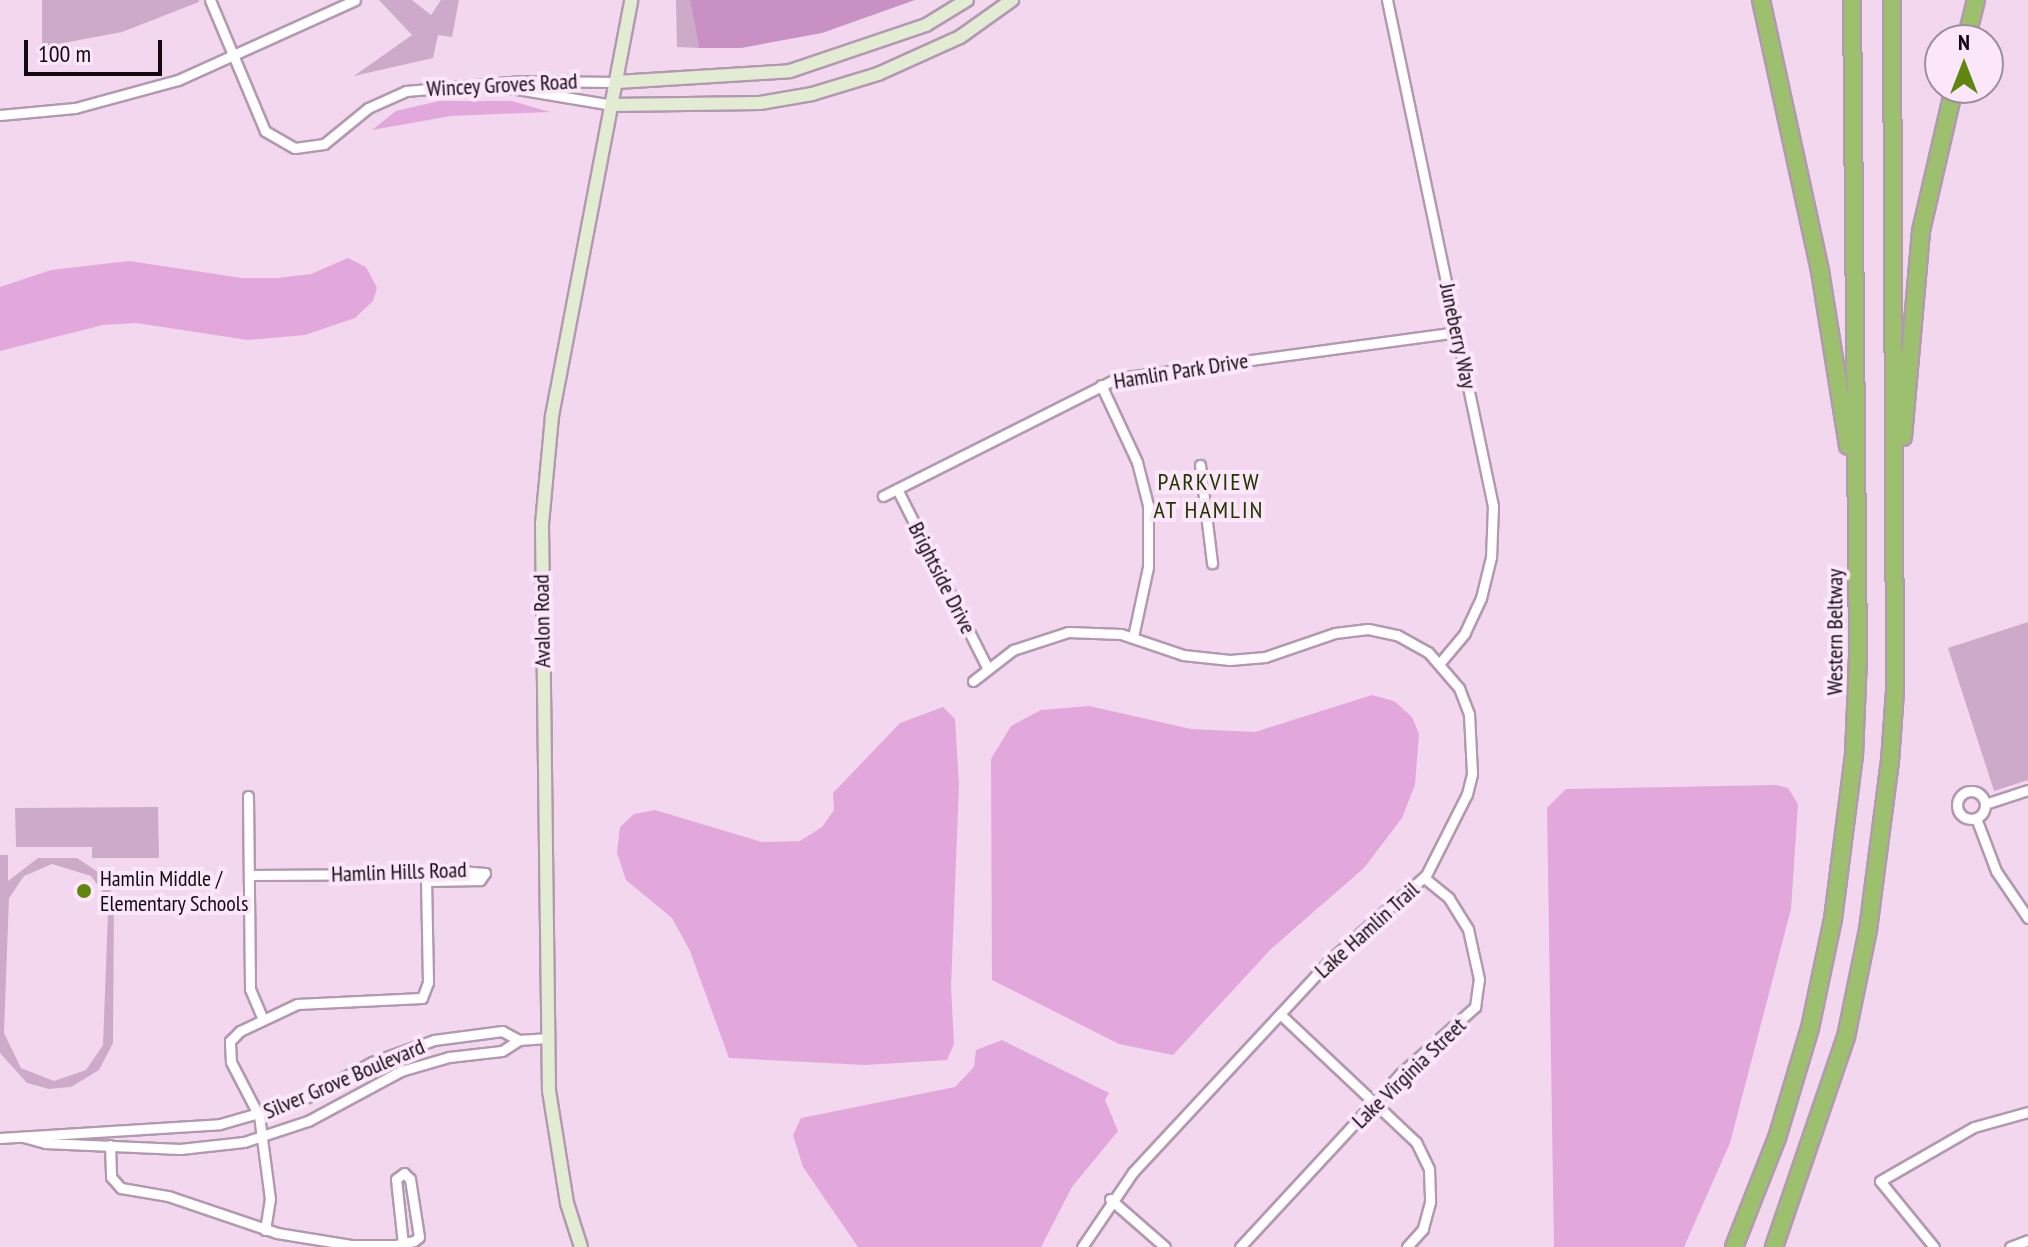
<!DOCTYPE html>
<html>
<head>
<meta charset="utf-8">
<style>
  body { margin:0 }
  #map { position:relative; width:2028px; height:1247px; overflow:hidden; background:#f3d7ef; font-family:"PT Sans Narrow",sans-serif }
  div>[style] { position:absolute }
  .green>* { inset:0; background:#ceaaca }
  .forest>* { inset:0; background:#c890c3 }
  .water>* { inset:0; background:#e2a8dc }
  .roads { filter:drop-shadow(2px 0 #b399b0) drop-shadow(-2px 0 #b399b0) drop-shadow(0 2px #b399b0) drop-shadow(0 -2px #b399b0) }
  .minor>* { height:9px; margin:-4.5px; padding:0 4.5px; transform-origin:4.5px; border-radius:4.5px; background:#fff }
  .minor>.ring { margin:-4.5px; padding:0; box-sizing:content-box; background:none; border:9px solid #fff; border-radius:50% }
  .secondary>* { height:12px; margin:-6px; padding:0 6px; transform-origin:6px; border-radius:6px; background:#e1ecd3 }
  .motorway>* { height:16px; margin:-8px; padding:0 8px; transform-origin:8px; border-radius:8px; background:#9cc06d }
  .dots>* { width:22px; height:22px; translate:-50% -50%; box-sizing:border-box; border:4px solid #fce6fa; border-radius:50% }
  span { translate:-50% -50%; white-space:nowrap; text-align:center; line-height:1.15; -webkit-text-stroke:8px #fce6fa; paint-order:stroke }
  .street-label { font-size:22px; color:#120911 }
  .poi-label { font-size:22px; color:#120911 }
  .left { translate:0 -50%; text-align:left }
  .neighbourhood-label { font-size:24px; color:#233600; letter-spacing:2px }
  .north { position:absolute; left:1924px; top:24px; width:80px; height:80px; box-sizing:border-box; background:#fce6fa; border:2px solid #9e8e9d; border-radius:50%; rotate:0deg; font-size:22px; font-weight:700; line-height:32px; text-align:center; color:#120911 }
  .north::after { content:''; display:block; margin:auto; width:28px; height:36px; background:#5f8710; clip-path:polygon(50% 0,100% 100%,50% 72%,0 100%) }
  .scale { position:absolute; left:24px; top:40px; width:138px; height:36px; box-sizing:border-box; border:4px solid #120911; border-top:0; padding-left:10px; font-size:24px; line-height:28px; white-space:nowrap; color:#120911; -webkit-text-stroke:6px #fce6fa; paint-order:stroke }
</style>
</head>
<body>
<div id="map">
  <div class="green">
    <i style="clip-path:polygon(42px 0,199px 0,199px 2px,122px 32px,42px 47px)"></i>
    <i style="clip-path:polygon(379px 0,412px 0,431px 15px,441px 0,459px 0,452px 37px,438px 35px,433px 58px,354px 76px,412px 35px)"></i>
    <i style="clip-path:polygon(676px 0,690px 0,699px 48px,677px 47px)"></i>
    <i style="clip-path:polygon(2028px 622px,2028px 780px,1994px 791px,1948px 648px)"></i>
    <i style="clip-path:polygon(158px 807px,159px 858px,92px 858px,92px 847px,16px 847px,15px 808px)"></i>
    <i style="clip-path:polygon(evenodd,0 855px,8px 855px,8px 881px,38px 858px,77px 858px,101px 874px,114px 897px,113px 1043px,99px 1070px,71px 1087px,49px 1089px,27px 1083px,0 1053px,0 855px,52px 864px,91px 876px,103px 892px,108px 912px,103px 1045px,86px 1070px,54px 1081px,21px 1068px,4px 1033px,9px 898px,24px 876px,52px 864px)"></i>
  </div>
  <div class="forest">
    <i style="clip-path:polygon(690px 0,915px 0,822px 33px,741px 48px,699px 48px)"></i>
  </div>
  <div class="water">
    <i style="clip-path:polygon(439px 101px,512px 101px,550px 112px,451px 116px,372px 130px,396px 111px)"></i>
    <i style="clip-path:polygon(348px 258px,366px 267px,377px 288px,373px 301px,355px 318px,305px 335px,248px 340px,136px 323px,103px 325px,0 351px,0 287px,51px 270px,129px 261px,242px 278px,278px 278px,311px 274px)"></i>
    <i style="clip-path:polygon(1372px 695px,1394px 701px,1412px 717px,1419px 734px,1415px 785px,1402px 818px,1364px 868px,1271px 949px,1173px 1055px,1119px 1044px,992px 980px,991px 759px,1011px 726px,1041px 710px,1089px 706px,1191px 729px,1255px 732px)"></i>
    <i style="clip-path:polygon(943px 707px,955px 719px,959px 785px,951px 987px,954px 1044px,947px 1060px,865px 1065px,729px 1058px,690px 951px,672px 918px,626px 880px,617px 853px,620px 827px,634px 814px,655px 810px,762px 842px,800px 841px,822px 827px,834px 810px,833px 793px,900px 723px)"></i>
    <i style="clip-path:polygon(1776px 785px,1788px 788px,1798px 804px,1791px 909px,1730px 1143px,1684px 1247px,1554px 1247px,1547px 808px,1566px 789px)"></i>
    <i style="clip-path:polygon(1002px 1040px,1109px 1093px,1105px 1100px,1118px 1131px,1072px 1187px,1041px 1247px,858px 1247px,803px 1167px,793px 1135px,801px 1118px,955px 1087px,974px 1067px,976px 1050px)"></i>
  </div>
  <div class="roads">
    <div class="minor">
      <i style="left:210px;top:0;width:142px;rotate:67.2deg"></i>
      <i style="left:265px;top:131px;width:34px;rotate:30deg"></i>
      <i style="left:295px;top:148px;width:29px;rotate:-8deg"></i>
      <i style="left:324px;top:144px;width:57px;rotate:-39.3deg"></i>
      <i style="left:368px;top:108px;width:42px;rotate:-24.1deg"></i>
      <i style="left:406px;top:91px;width:116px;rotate:-4.9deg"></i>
      <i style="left:522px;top:81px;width:95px;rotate:0.6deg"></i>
      <i style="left:1387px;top:0;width:517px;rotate:78.17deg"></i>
      <i style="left:1493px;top:506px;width:51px;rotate:92.2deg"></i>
      <i style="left:1491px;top:557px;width:42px;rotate:103.7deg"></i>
      <i style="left:1481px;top:598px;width:38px;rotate:115deg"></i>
      <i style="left:1465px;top:633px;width:39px;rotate:130deg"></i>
      <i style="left:499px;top:86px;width:115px;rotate:9.5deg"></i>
      <i style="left:0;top:115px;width:75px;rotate:-5.3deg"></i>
      <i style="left:75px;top:108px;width:107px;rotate:-15.2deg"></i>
      <i style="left:178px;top:80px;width:194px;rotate:-24.3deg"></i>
      <i style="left:1101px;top:385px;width:85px;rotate:64.9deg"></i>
      <i style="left:1137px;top:462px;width:44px;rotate:75.7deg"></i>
      <i style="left:1148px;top:505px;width:62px;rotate:90deg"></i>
      <i style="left:1148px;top:567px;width:72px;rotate:102.1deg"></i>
      <i style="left:1200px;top:465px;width:99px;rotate:83deg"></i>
      <i style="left:897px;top:489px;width:199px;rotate:63.2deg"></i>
      <i style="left:883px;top:496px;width:263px;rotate:-26.7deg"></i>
      <i style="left:1118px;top:378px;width:342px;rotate:-7.7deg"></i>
      <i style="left:973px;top:681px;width:51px;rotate:-37.8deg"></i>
      <i style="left:1013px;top:650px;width:58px;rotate:-18.1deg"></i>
      <i style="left:1068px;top:632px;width:53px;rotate:2.2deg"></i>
      <i style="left:1121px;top:634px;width:65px;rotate:18.7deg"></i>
      <i style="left:1183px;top:655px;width:47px;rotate:6.1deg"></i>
      <i style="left:1230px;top:660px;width:35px;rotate:-5deg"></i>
      <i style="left:1265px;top:657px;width:74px;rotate:-18.9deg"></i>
      <i style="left:1335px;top:633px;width:33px;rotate:-7deg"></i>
      <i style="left:1368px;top:629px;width:30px;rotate:12deg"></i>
      <i style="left:1397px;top:635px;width:35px;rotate:29deg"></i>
      <i style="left:1428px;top:652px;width:48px;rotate:49.3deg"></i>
      <i style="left:1459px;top:688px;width:28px;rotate:69deg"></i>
      <i style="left:1469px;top:714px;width:60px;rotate:87.1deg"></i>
      <i style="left:1472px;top:774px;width:21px;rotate:104deg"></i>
      <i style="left:1467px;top:794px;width:91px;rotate:116.8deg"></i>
      <i style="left:1426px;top:875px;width:127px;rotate:138.5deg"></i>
      <i style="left:1331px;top:959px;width:291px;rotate:132.9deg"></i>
      <i style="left:1133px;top:1172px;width:91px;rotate:124.2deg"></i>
      <i class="ring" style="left:1957px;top:791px;width:19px;height:19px"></i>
      <i style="left:248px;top:796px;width:193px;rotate:89.4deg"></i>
      <i style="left:250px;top:989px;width:33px;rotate:67deg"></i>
      <i style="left:1985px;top:804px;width:45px;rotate:-18deg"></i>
      <i style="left:1976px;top:818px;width:57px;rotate:69.3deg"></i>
      <i style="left:1996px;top:871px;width:57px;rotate:55.8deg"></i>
      <i style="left:249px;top:875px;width:177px;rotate:-0.3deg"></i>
      <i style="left:426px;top:874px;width:11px;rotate:-27deg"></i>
      <i style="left:436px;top:869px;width:49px;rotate:4.7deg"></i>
      <i style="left:485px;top:873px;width:9px;rotate:126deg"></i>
      <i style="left:480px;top:880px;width:54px;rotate:178.9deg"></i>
      <i style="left:1280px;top:1014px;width:187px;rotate:43.3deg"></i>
      <i style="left:1416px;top:1142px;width:30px;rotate:64deg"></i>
      <i style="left:1429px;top:1169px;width:33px;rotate:88deg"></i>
      <i style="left:1430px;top:1202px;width:28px;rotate:105deg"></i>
      <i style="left:1423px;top:1229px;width:24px;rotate:132deg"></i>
      <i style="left:23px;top:1137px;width:23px;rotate:15deg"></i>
      <i style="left:45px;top:1143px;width:135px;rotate:2.5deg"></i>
      <i style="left:180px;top:1149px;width:64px;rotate:-6.2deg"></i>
      <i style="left:244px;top:1142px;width:67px;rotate:-18.2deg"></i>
      <i style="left:308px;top:1121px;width:106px;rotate:-28.3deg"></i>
      <i style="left:401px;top:1071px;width:50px;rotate:-16.3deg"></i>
      <i style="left:449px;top:1057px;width:53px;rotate:-6.5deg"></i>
      <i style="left:502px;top:1051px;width:20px;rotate:-33deg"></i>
      <i style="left:0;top:1138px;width:220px;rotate:-3.6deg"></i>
      <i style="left:220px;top:1124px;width:83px;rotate:-16deg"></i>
      <i style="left:300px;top:1101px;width:82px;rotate:-28.4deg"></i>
      <i style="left:372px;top:1062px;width:66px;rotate:-19.5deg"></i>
      <i style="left:434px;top:1040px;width:69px;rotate:-7.5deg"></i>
      <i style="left:502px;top:1031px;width:19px;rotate:28deg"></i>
      <i style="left:519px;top:1040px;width:27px;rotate:-4deg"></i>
      <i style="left:110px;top:1145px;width:32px;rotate:88deg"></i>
      <i style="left:111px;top:1177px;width:15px;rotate:48deg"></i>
      <i style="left:121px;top:1188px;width:48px;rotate:9.7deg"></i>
      <i style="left:168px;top:1196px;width:115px;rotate:18.7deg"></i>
      <i style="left:277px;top:1233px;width:75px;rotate:9.2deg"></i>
      <i style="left:351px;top:1245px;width:44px"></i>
      <i style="left:395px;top:1245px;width:8px;rotate:-7deg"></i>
      <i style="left:403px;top:1244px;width:6px;rotate:-18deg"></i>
      <i style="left:409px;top:1242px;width:5px;rotate:-11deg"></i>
      <i style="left:414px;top:1241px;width:6px;rotate:-39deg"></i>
      <i style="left:419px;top:1237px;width:59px;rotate:-98.8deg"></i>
      <i style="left:410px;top:1179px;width:8px;rotate:-135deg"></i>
      <i style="left:404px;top:1173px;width:10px;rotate:143deg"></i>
      <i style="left:396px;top:1179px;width:65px;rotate:83.9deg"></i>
      <i style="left:1110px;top:1199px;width:73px;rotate:41.1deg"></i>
      <i style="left:265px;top:1230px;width:31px;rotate:-81deg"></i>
      <i style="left:270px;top:1199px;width:84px;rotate:-97.5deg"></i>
      <i style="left:259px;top:1116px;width:61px;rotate:-117.4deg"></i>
      <i style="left:231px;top:1062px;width:21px;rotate:-93deg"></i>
      <i style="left:230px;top:1041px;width:14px;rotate:-45deg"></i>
      <i style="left:240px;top:1031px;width:63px;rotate:-25.3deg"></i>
      <i style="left:297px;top:1004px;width:125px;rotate:-2.7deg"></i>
      <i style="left:422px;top:998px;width:17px;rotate:-69deg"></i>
      <i style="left:428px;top:982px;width:108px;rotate:-91.1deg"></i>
      <i style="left:1240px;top:1247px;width:236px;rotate:-47.2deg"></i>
      <i style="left:1400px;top:1074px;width:101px;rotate:-41.8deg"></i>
      <i style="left:1475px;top:1007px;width:28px;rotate:-82deg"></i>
      <i style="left:1479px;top:979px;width:51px;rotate:-102.4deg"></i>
      <i style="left:1468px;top:929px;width:36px;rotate:-122deg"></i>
      <i style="left:1449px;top:898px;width:32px;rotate:-141deg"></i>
      <i style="left:1934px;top:1247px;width:85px;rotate:-129.3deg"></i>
      <i style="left:1880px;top:1181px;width:108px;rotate:-29.9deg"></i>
      <i style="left:1974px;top:1127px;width:56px;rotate:-15.5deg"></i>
      <i style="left:2010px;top:1247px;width:19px;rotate:-21deg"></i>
    </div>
    <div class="secondary">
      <i style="left:617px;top:82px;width:173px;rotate:-3.6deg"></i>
      <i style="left:790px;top:71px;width:144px;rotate:-18.7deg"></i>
      <i style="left:926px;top:25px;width:48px;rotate:-31.4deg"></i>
      <i style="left:612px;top:105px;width:148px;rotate:-0.8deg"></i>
      <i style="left:760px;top:103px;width:53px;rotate:-9.8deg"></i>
      <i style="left:812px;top:94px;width:69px;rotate:-16.9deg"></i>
      <i style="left:878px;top:74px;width:90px;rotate:-24.3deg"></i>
      <i style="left:960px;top:37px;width:64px;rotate:-35.4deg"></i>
      <i style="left:581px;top:1247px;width:46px;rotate:-107.7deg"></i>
      <i style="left:567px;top:1203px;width:113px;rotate:-99.1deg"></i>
      <i style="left:549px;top:1091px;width:567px;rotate:-90.71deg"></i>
      <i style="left:542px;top:524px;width:108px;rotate:-84.7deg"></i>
      <i style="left:552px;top:416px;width:423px;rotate:-79.2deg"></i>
    </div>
    <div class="motorway">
      <i style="left:1761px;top:0;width:277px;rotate:77.7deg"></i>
      <i style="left:1820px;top:271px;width:177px;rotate:80.9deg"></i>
      <i style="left:1966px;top:40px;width:41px;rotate:-76deg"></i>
      <i style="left:1903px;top:437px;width:207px;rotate:-85deg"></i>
      <i style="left:1921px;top:231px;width:147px;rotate:-77deg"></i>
      <i style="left:1734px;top:1247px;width:117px;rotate:-68.5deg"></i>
      <i style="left:1777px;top:1138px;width:115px;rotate:-73.3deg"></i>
      <i style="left:1810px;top:1028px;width:111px;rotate:-78.1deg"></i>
      <i style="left:1833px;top:919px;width:164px;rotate:-82.7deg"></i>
      <i style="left:1854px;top:756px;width:98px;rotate:-87.7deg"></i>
      <i style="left:1858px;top:658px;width:658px;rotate:-90.52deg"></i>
      <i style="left:1774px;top:1247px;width:222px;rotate:-71.1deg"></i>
      <i style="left:1846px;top:1037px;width:109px;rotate:-78.4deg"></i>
      <i style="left:1868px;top:930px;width:170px;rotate:-82.6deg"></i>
      <i style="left:1890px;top:761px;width:69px;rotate:-85.9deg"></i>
      <i style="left:1895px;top:692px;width:692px;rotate:-90.25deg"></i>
    </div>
  </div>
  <div class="dots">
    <i style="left:84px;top:891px;background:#5f8710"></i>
  </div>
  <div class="street-label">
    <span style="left:502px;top:85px;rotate:-3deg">Wincey Groves Road</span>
    <span style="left:1458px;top:336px;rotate:78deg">Juneberry Way</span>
    <span style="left:1181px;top:371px;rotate:-9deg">Hamlin Park Drive</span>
    <span style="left:942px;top:578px;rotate:63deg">Brightside Drive</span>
    <span style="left:542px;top:621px;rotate:-91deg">Avalon Road</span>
    <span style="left:1835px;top:632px;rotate:-90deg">Western Beltway</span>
    <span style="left:399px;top:872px;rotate:-2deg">Hamlin Hills Road</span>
    <span style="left:1367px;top:930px;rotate:-42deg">Lake Hamlin Trail</span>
    <span style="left:1409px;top:1073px;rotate:-44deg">Lake Virginia Street</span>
    <span style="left:344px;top:1079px;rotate:-23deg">Silver Grove Boulevard</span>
  </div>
  <div class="poi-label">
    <span class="left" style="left:100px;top:891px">Hamlin Middle /<br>Elementary Schools</span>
  </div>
  <div class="neighbourhood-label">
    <span style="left:1209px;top:496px">PARKVIEW<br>AT HAMLIN</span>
  </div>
  <div class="north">N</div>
  <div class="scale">100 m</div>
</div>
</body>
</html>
